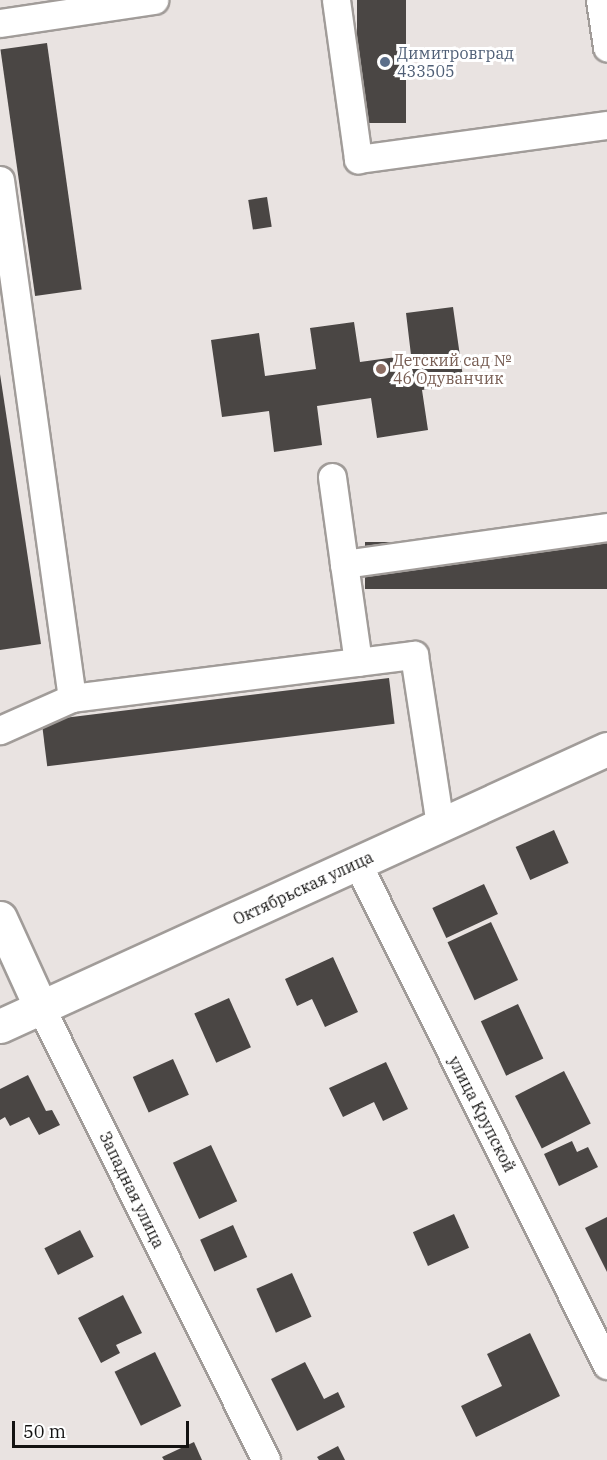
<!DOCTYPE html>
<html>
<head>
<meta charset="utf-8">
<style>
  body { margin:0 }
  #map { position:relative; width:607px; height:1460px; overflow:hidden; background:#e9e3e1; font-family:"IBM Plex Serif",serif }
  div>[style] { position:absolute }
  .building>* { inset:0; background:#4a4644; transform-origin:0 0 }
  .roads { filter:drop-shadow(2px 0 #a19c99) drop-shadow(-2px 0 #a19c99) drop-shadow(0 2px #a19c99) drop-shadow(0 -2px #a19c99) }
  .minor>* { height:27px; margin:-13.5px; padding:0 13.5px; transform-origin:13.5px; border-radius:13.5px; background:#fff }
  .major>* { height:33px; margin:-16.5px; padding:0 16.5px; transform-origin:16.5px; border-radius:16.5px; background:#fff }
  .dots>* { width:16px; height:16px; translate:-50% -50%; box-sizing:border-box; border:3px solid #fff; border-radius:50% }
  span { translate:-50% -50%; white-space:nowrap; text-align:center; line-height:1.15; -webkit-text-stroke:6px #fff; paint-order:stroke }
  .service-label { font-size:16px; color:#4e5e75 }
  .left { translate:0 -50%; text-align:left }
  .education-label { font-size:16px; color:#785e54 }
  .street-label { font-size:16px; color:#131211 }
  .scale { position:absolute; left:12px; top:1421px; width:177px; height:27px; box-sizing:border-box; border:3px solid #131211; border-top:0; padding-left:8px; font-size:18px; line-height:21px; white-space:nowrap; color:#131211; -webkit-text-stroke:4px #fff; paint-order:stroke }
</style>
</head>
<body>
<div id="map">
  <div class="building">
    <i style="left:357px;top:0;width:49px;height:123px"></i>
    <i style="left:47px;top:43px;width:249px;height:47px;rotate:82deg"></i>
    <i style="left:267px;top:197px;width:30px;height:19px;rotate:81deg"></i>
    <i style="clip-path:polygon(453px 307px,464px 384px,422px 390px,428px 430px,377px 438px,371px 398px,317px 406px,322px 445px,274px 452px,269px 411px,222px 417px,211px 340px,259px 333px,265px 376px,316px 369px,310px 328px,354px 322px,360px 362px,411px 355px,406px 313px)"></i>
    <i style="clip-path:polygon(0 374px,41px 644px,0 650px)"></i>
    <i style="left:607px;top:542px;width:47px;height:242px;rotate:90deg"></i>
    <i style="left:389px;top:678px;width:46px;height:350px;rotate:83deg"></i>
    <i style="left:554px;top:830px;width:36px;height:42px;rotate:66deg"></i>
    <i style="left:484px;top:884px;width:33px;height:57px;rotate:65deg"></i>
    <i style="left:491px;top:922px;width:64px;height:48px;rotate:65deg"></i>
    <i style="clip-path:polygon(333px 957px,358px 1012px,325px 1027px,312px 999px,297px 1006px,285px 979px)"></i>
    <i style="left:229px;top:998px;width:54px;height:38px;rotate:66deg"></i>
    <i style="left:518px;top:1004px;width:60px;height:41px;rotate:65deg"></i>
    <i style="left:173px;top:1059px;width:39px;height:44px;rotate:66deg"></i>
    <i style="clip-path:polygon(386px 1062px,408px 1109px,383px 1121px,374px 1102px,343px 1117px,329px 1088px)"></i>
    <i style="left:564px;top:1071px;width:59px;height:55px;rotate:63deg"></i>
    <i style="clip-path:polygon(28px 1075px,46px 1111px,52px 1110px,60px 1125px,39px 1135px,29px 1117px,10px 1126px,5px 1117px,0 1120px,0 1089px)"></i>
    <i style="clip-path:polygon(572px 1141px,577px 1152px,588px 1147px,598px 1167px,559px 1186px,544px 1154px)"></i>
    <i style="left:211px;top:1145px;width:62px;height:42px;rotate:65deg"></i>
    <i style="left:454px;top:1214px;width:37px;height:45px;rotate:66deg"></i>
    <i style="clip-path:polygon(607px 1217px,607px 1272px,585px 1228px)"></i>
    <i style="left:233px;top:1225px;width:35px;height:36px;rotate:66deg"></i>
    <i style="left:80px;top:1230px;width:30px;height:40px;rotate:63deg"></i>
    <i style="left:292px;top:1273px;width:48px;height:39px;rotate:66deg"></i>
    <i style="clip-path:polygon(123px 1295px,142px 1333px,116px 1345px,120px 1353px,101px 1363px,78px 1318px)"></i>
    <i style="clip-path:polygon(530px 1333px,560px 1396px,476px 1437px,461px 1406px,502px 1386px,487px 1354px)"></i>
    <i style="left:155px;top:1352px;width:60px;height:45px;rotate:64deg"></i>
    <i style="clip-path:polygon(305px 1362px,324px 1399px,338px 1392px,345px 1407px,297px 1431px,271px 1379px)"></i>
    <i style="clip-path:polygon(194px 1442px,202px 1460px,164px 1460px,162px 1457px)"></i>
    <i style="clip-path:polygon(338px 1446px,345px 1460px,319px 1460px,317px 1457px)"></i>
  </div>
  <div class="roads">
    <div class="minor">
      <i style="left:336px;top:0;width:161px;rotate:82.1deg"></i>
      <i style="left:358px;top:159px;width:251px;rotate:-7.8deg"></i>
      <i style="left:600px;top:0;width:48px;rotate:81.5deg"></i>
      <i style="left:0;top:23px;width:156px;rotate:-8.5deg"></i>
      <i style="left:0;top:180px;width:523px;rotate:82.09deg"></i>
      <i style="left:72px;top:698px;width:79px;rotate:156deg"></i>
      <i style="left:332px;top:477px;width:88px;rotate:82.1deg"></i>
      <i style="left:358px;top:662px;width:99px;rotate:-98.1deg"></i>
      <i style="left:344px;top:564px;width:266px;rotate:-8deg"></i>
      <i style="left:72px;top:698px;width:345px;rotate:-7.2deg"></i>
      <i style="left:414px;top:655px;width:171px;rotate:81.3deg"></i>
      <i style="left:357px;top:863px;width:561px;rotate:63.53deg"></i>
      <i style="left:41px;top:1008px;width:505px;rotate:63.54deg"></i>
    </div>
    <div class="major">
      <i style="left:0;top:918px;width:99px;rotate:65.5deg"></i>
      <i style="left:0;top:1026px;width:667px;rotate:-24.53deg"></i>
    </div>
  </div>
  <div class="dots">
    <i style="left:385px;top:62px;background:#5c6f8a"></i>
    <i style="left:381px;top:369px;background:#8d6e63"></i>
  </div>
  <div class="service-label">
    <span class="left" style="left:397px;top:62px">Димитровград<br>433505</span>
  </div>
  <div class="education-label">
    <span class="left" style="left:393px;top:369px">Детский сад №<br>46 Одуванчик</span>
  </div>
  <div class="street-label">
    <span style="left:303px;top:888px;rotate:-25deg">Октябрьская улица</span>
    <span style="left:482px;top:1114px;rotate:63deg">улица Крупской</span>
    <span style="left:132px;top:1190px;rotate:64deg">Западная улица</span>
  </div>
  <div class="scale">50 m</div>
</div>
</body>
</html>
